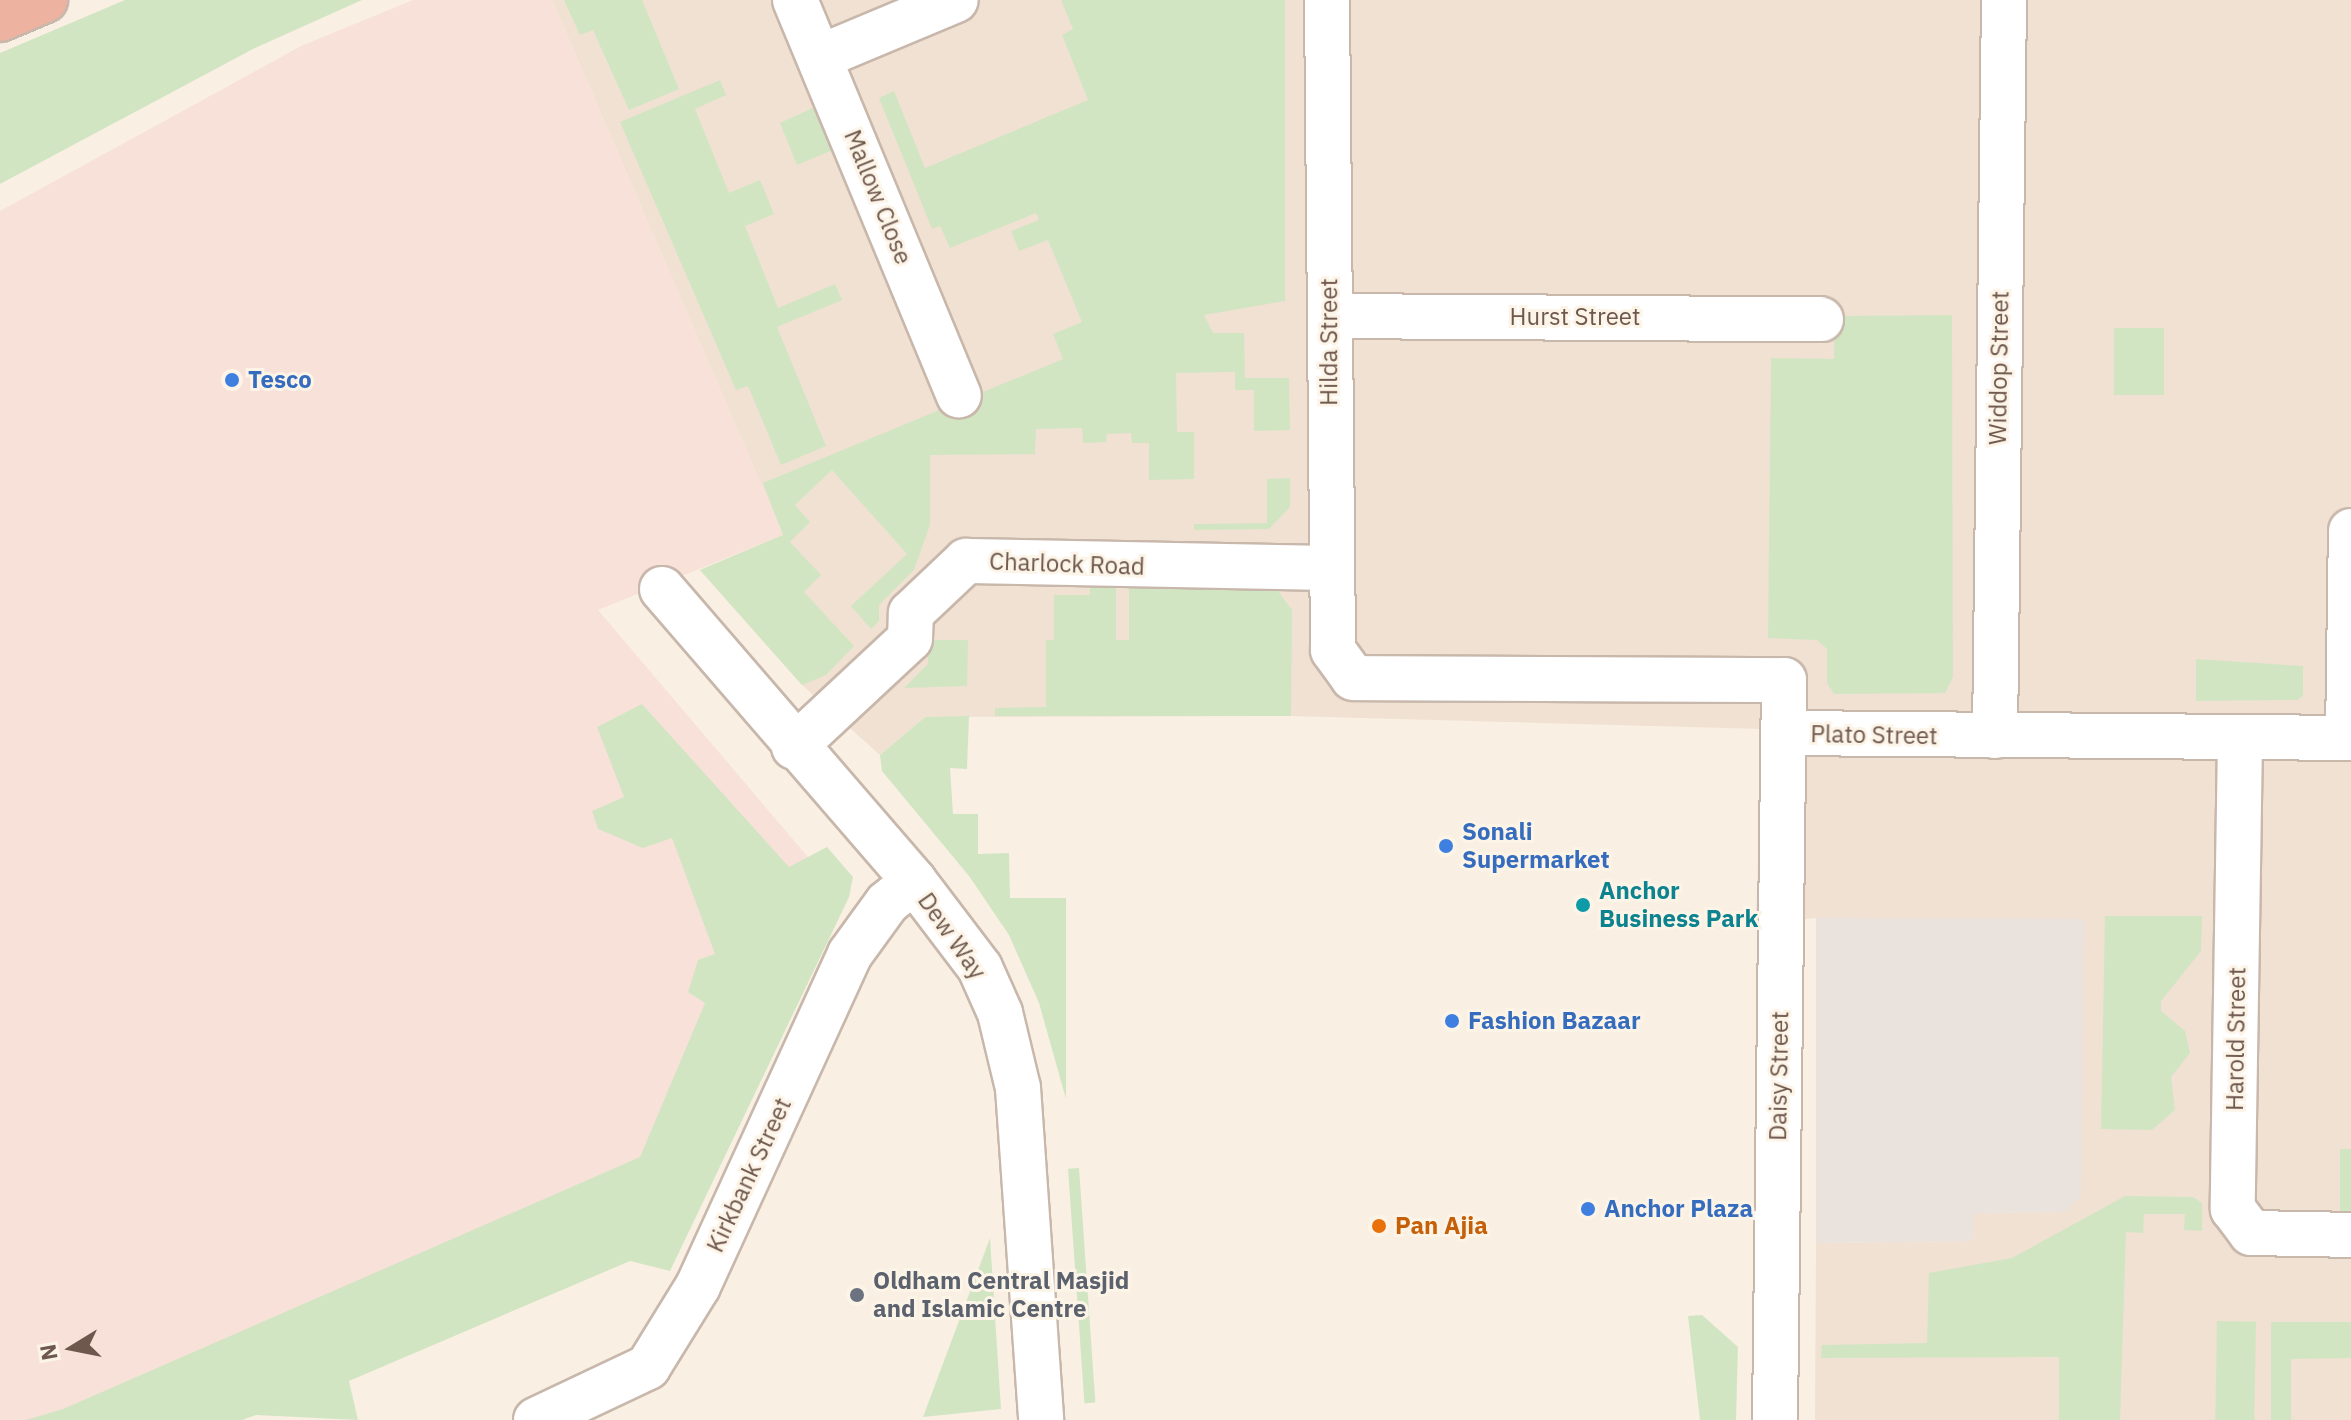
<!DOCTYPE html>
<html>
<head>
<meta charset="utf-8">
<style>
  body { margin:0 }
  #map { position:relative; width:2351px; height:1420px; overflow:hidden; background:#f9f0e3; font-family:"IBM Plex Sans",sans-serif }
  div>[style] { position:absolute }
  .residential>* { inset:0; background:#f0e1d2 }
  .commercial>* { inset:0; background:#f8e1d8 }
  .industrial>* { inset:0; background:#e9e2dd }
  .green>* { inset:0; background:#d2e5c3; transform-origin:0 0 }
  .roads { filter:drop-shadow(2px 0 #c8b7ab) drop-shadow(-2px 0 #c8b7ab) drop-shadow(0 2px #c8b7ab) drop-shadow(0 -2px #c8b7ab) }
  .minor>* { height:44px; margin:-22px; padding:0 22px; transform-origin:22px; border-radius:22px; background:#fff }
  .highway>* { height:44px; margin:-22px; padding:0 22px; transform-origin:22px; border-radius:22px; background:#edb2a0 }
  .dots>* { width:22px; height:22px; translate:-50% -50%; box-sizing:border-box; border:4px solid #fdf4e8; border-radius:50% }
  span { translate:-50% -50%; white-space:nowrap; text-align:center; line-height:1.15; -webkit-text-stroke:6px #fdf4e8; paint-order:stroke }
  .street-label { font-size:24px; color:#6e574c }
  .shop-label { font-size:24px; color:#366cbe; font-weight:700 }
  .left { translate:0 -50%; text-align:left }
  .culture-label { font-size:24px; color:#0d838f; font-weight:700 }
  .food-label { font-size:24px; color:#c56008; font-weight:700 }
  .worship-label { font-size:24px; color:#5b616d; font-weight:700 }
  .north { position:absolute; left:32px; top:1308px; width:80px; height:80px; -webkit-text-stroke:6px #fdf4e8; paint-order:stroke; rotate:260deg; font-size:22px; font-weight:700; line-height:32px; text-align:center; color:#6e574c }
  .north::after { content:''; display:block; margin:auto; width:28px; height:36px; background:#6e574c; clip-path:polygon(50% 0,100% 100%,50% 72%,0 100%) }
</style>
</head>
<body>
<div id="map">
  <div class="residential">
    <i style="clip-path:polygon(552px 0,2351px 0,2351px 1420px,1815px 1420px,1816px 1243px,1972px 1241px,1973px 1213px,2065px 1212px,1816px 918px,1756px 925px,1762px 729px,1291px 716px,925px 717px,880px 755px,802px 685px,700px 570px,783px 535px)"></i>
  </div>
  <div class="commercial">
    <i style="clip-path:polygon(413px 0,552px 0,783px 535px,598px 610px,842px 897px,663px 1216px,218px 1420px,0 1420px,0 211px,301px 46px)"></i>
  </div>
  <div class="industrial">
    <i style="clip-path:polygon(1816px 918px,2084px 919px,2081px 1197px,2065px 1212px,1974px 1213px,1972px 1241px,1816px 1243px)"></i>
  </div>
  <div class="green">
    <i style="clip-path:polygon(125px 0,362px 0,253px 49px,0 184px,0 53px)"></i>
    <i style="clip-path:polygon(564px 0,642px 0,679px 89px,629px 110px,593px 30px,580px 35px)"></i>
    <i style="clip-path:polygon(1061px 0,1285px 0,1285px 301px,1204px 315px,1213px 333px,1244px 333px,1245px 378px,1289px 378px,1290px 430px,1254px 431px,1254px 390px,1235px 390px,1235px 372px,1176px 373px,1177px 432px,1194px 432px,1194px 479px,1149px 480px,1149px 443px,1132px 443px,1131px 433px,1107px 434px,1106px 442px,1083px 443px,1082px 428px,1036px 429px,1035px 454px,930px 455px,930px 525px,921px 550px,914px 570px,879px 605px,879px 621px,871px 629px,851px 606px,907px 554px,832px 470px,795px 505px,810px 522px,790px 542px,821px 575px,804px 592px,854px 646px,826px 675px,802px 685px,700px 570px,783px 535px,763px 483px,1063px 359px,1053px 334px,1082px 322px,1048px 240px,1019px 251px,1011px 231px,1039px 220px,1036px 213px,950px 248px,940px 226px,932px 229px,879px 98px,894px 91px,925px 168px,1088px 100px,1062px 35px,1073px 29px)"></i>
    <i style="clip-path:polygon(720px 80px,726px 95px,695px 109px,729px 193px,760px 180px,774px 214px,745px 226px,778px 308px,835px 284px,842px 300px,777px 327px,826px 446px,781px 465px,748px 386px,736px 390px,620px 122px)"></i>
    <i style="clip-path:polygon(826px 102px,833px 150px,797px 165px,780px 123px)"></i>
    <i style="clip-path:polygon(1952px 315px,1953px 677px,1945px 693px,1834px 694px,1827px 683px,1827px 649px,1817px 640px,1768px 638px,1771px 358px,1834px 359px,1835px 316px)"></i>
    <i style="left:2114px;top:328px;width:50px;height:67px"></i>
    <i style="clip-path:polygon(1290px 478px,1290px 507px,1269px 529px,1194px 530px,1194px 524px,1267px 523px,1267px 479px)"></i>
    <i style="clip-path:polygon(1090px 580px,1116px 580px,1116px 640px,1129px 640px,1129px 584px,1275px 587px,1292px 610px,1291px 716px,995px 716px,995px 708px,1046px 707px,1046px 640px,1054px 640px,1054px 595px,1090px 595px)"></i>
    <i style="clip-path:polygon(928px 640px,968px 640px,967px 686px,904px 688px,928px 664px)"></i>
    <i style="clip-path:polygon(2196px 659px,2303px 666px,2303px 695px,2298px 700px,2196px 701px)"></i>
    <i style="clip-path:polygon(642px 704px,789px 867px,827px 847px,853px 877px,849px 897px,670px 1271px,630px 1261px,349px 1381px,358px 1420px,256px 1415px,242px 1420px,26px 1420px,63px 1409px,640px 1157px,705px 1003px,688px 992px,698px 960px,715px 954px,672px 838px,643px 848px,598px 829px,592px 811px,624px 797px,597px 727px)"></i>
    <i style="clip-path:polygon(969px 716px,967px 769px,950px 768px,953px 814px,978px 814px,978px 854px,1009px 853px,1010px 898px,1066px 898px,1066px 1099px,1039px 1003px,1009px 935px,969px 876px,882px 771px,880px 755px,925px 717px)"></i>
    <i style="clip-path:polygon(2105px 916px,2202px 916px,2201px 951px,2161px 1001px,2161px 1011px,2185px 1031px,2190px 1053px,2171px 1077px,2175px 1110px,2152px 1130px,2101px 1129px)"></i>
    <i style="left:2340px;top:1149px;width:11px;height:62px"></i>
    <i style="left:1079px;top:1168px;width:235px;height:11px;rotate:86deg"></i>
    <i style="clip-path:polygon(2125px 1196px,2193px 1197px,2202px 1203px,2202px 1231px,2184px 1230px,2185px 1214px,2144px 1214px,2143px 1233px,2126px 1232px,2120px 1420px,2059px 1420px,2059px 1357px,1821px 1358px,1822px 1345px,1927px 1343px,1929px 1273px,2012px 1258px)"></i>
    <i style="clip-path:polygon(990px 1238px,1001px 1409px,923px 1417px)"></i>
    <i style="clip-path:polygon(1702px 1315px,1738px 1347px,1736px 1420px,1700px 1420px,1688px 1316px)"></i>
    <i style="left:2217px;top:1321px;width:39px;height:99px;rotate:1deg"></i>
    <i style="clip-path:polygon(2271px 1322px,2351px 1322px,2351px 1358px,2291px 1359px,2291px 1420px,2271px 1420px)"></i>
  </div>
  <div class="roads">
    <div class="minor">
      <i style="left:795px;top:0;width:428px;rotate:67.5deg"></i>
      <i style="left:1327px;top:0;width:650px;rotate:89.47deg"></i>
      <i style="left:1333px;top:650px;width:34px;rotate:54deg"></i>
      <i style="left:1353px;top:678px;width:431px;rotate:0.3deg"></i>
      <i style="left:1784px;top:680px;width:740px;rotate:90.7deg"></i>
      <i style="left:820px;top:57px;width:147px;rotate:-22.7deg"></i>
      <i style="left:1330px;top:316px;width:491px;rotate:0.4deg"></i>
      <i style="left:662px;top:589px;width:386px;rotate:49.2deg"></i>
      <i style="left:914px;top:881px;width:109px;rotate:52.8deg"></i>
      <i style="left:980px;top:968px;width:49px;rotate:66deg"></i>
      <i style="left:1000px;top:1013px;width:77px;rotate:76.5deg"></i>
      <i style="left:1018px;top:1088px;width:333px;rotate:86deg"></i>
      <i style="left:1783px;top:733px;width:568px;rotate:0.5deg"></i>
      <i style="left:1995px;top:736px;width:736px;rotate:-89.3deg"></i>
      <i style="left:2348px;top:738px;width:207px;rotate:-89.2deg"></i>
      <i style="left:2240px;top:740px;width:469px;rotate:90.9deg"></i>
      <i style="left:2233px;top:1209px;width:30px;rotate:53deg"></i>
      <i style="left:2251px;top:1233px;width:100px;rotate:1.1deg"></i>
      <i style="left:794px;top:747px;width:158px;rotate:-43deg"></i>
      <i style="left:910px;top:639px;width:26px;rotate:-88deg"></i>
      <i style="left:911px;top:613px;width:76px;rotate:-43.4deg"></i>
      <i style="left:966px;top:561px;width:366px;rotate:1.1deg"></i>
      <i style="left:536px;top:1420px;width:124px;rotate:-25.3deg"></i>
      <i style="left:648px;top:1367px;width:95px;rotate:-58.3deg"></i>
      <i style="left:698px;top:1286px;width:365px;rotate:-65.4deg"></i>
      <i style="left:850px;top:954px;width:63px;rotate:-54deg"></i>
      <i style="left:887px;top:903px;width:35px;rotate:-39deg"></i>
    </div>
    <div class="highway">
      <i style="left:0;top:19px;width:49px;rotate:-22.9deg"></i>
    </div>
  </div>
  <div class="dots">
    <i style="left:232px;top:380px;background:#3f7fe0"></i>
    <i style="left:1446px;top:846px;background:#3f7fe0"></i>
    <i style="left:1583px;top:905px;background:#0f9aa8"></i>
    <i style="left:1452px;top:1021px;background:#3f7fe0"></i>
    <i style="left:1588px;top:1209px;background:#3f7fe0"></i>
    <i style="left:1379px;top:1226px;background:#e8710a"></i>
    <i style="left:857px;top:1295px;background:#6b7280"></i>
  </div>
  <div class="street-label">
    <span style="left:878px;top:197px;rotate:68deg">Mallow Close</span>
    <span style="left:1575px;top:317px">Hurst Street</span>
    <span style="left:1329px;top:342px;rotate:-90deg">Hilda Street</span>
    <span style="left:1999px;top:368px;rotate:-89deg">Widdop Street</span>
    <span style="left:1067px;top:564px;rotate:2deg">Charlock Road</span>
    <span style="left:1874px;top:735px;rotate:1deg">Plato Street</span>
    <span style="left:952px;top:936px;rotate:55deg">Dew Way</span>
    <span style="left:2236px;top:1039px;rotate:-89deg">Harold Street</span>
    <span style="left:1779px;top:1076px;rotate:-89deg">Daisy Street</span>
    <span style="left:749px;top:1175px;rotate:-65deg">Kirkbank Street</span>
  </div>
  <div class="shop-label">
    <span class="left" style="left:248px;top:380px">Tesco</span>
    <span class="left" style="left:1462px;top:846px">Sonali<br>Supermarket</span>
    <span class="left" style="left:1468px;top:1021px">Fashion Bazaar</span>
    <span class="left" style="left:1604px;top:1209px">Anchor Plaza</span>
  </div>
  <div class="culture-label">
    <span class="left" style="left:1599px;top:905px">Anchor<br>Business Park</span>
  </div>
  <div class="food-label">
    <span class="left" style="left:1395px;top:1226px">Pan Ajia</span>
  </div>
  <div class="worship-label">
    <span class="left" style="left:873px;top:1295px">Oldham Central Masjid<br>and Islamic Centre</span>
  </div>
  <div class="north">N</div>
</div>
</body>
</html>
